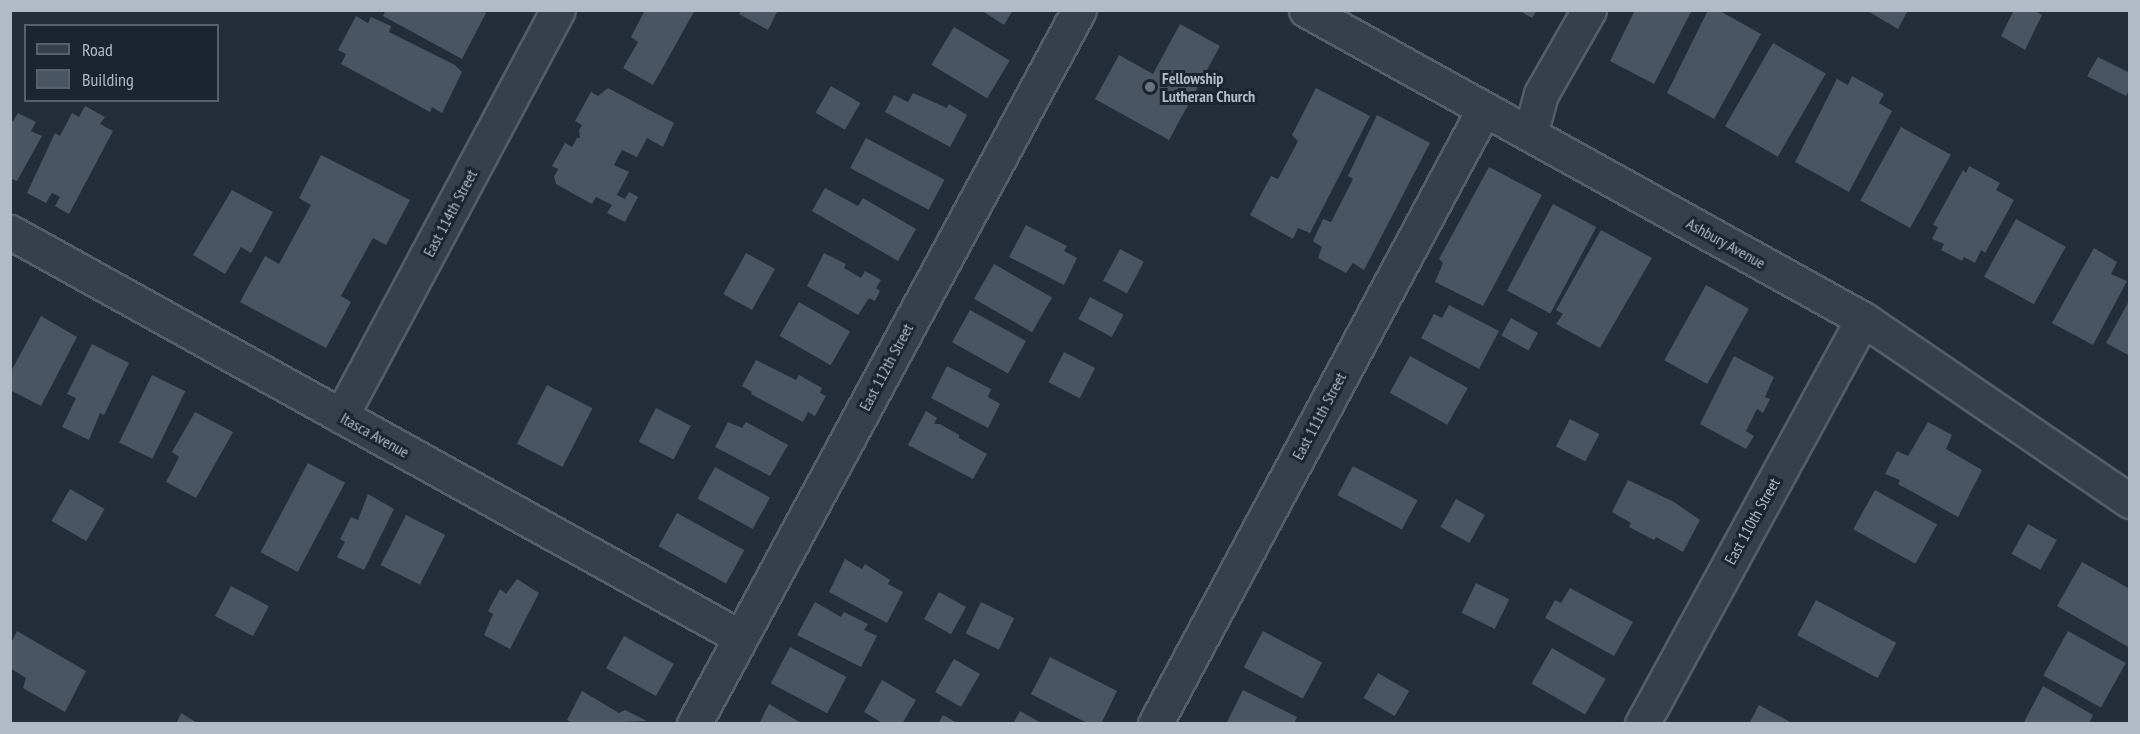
<!DOCTYPE html>
<html>
<head>
<meta charset="utf-8">
<style>
  body { margin:0 }
  #map { position:relative; width:2140px; height:734px; overflow:hidden; background:#232e3a; font-family:"PT Sans Narrow",sans-serif }
  div>[style] { position:absolute }
  .building>* { inset:0; background:#495563; transform-origin:0 0 }
  .roads { filter:drop-shadow(2px 0 #545d68) drop-shadow(-2px 0 #545d68) drop-shadow(0 2px #545d68) drop-shadow(0 -2px #545d68) }
  .minor>* { height:33px; margin:-16.5px; padding:0 16.5px; transform-origin:16.5px; border-radius:16.5px; background:#363f4a }
  .tertiary>* { height:33px; margin:-16.5px; padding:0 16.5px; transform-origin:16.5px; border-radius:16.5px; background:#363f4a }
  .dots>* { width:16px; height:16px; translate:-50% -50%; box-sizing:border-box; border:3px solid #1c252f; border-radius:50% }
  span { translate:-50% -50%; white-space:nowrap; text-align:center; line-height:1.15; -webkit-text-stroke:6px #1c252f; paint-order:stroke }
  .poi-label { font-size:16px; color:#b1bac6; font-weight:700 }
  .left { translate:0 -50%; text-align:left }
  .street-label { font-size:16px; color:#b1bac6 }
  .frame { position:absolute; inset:0; border:12px solid #b1bac6; pointer-events:none }
  .legend { position:absolute; left:24px; top:24px; width:195px; height:78px; box-sizing:border-box; background:#1c252f; border:2px solid #58616b; margin:0; padding:8px 10px; list-style:none; font-size:18px; color:#b1bac6 }
  .legend li { display:flex; align-items:center; gap:12px; height:30px }
  .legend b { width:30px; border:2px solid #58616b }
</style>
</head>
<body>
<div id="map">
  <div class="building">
    <i style="clip-path:polygon(386px 10px,482px 10px,486px 13px,462px 59px,383px 16px)"></i>
    <i style="clip-path:polygon(645px 10px,695px 10px,653px 85px,623px 68px,638px 42px,631px 37px)"></i>
    <i style="clip-path:polygon(741px 10px,778px 10px,768px 30px,739px 14px)"></i>
    <i style="clip-path:polygon(981px 10px,1013px 10px,1004px 25px)"></i>
    <i style="clip-path:polygon(1518px 10px,1537px 10px,1532px 18px)"></i>
    <i style="clip-path:polygon(1635px 10px,1692px 10px,1654px 84px,1610px 61px)"></i>
    <i style="clip-path:polygon(1708px 10px,1718px 10px,1761px 34px,1714px 119px,1667px 93px)"></i>
    <i style="clip-path:polygon(1866px 10px,1908px 10px,1898px 29px)"></i>
    <i style="clip-path:polygon(2014px 10px,2033px 10px,2042px 15px,2025px 50px,2001px 36px)"></i>
    <i style="clip-path:polygon(356px 16px,368px 23px,371px 17px,391px 26px,389px 32px,455px 65px,462px 72px,442px 113px,432px 107px,430px 112px,341px 64px,346px 54px,338px 50px)"></i>
    <i style="clip-path:polygon(1180px 24px,1220px 46px,1169px 140px,1095px 99px,1119px 55px,1153px 74px)"></i>
    <i style="left:954px;top:27px;width:65px;height:44px;rotate:31deg"></i>
    <i style="left:1773px;top:43px;width:61px;height:96px;rotate:30deg"></i>
    <i style="clip-path:polygon(2098px 57px,2130px 73px,2130px 89px,2126px 96px,2087px 76px)"></i>
    <i style="clip-path:polygon(1852px 76px,1884px 94px,1879px 103px,1892px 111px,1849px 192px,1795px 162px,1837px 79px,1848px 85px)"></i>
    <i style="left:831px;top:86px;width:34px;height:31px;rotate:30deg"></i>
    <i style="clip-path:polygon(608px 88px,674px 123px,663px 147px,647px 138px,637px 157px,622px 150px,614px 165px,629px 172px,617px 195px,625px 199px,629px 192px,638px 197px,625px 222px,607px 213px,612px 205px,596px 197px,592px 204px,556px 184px,554px 177px,558px 169px,552px 166px,565px 143px,572px 147px,577px 138px,580px 138px,579px 130px,582px 125px,575px 121px,591px 92px,598px 96px)"></i>
    <i style="clip-path:polygon(1316px 88px,1370px 116px,1310px 233px,1298px 228px,1293px 239px,1250px 215px,1271px 176px,1278px 179px,1298px 141px,1292px 135px)"></i>
    <i style="clip-path:polygon(913px 93px,947px 108px,949px 104px,967px 115px,950px 147px,885px 112px,894px 95px,908px 102px)"></i>
    <i style="clip-path:polygon(85px 106px,105px 117px,100px 124px,113px 131px,69px 214px,55px 206px,60px 197px,52px 193px,46px 203px,27px 193px,55px 133px,60px 136px,72px 113px,79px 117px)"></i>
    <i style="clip-path:polygon(18px 113px,36px 122px,31px 131px,42px 136px,17px 181px,10px 178px,10px 120px,13px 121px)"></i>
    <i style="clip-path:polygon(1377px 115px,1430px 143px,1364px 270px,1353px 263px,1346px 273px,1318px 258px,1322px 247px,1313px 241px,1323px 219px,1331px 222px,1353px 179px,1348px 176px)"></i>
    <i style="left:1901px;top:127px;width:57px;height:84px;rotate:29deg"></i>
    <i style="left:866px;top:138px;width:89px;height:34px;rotate:28deg"></i>
    <i style="clip-path:polygon(321px 155px,410px 200px,386px 245px,373px 238px,341px 296px,351px 302px,326px 348px,240px 302px,265px 256px,279px 264px,311px 205px,299px 198px)"></i>
    <i style="clip-path:polygon(1969px 166px,2000px 183px,1996px 190px,2014px 200px,1985px 253px,1981px 250px,1975px 263px,1964px 257px,1962px 261px,1941px 250px,1944px 244px,1932px 239px,1938px 227px,1933px 225px,1963px 170px,1966px 173px)"></i>
    <i style="clip-path:polygon(1489px 167px,1542px 195px,1483px 306px,1435px 282px,1443px 263px,1439px 259px)"></i>
    <i style="clip-path:polygon(825px 188px,858px 206px,863px 198px,916px 229px,898px 261px,812px 211px)"></i>
    <i style="clip-path:polygon(232px 190px,273px 212px,251px 253px,241px 247px,225px 274px,193px 255px)"></i>
    <i style="left:1553px;top:204px;width:49px;height:98px;rotate:28deg"></i>
    <i style="left:2016px;top:219px;width:57px;height:66px;rotate:29deg"></i>
    <i style="clip-path:polygon(1026px 225px,1067px 246px,1064px 251px,1077px 258px,1064px 285px,1009px 257px)"></i>
    <i style="clip-path:polygon(1601px 230px,1652px 258px,1600px 348px,1556px 324px,1563px 314px,1556px 310px)"></i>
    <i style="clip-path:polygon(2094px 248px,2117px 262px,2111px 274px,2127px 281px,2093px 345px,2052px 323px)"></i>
    <i style="left:1120px;top:249px;width:27px;height:36px;rotate:28deg"></i>
    <i style="left:746px;top:253px;width:33px;height:47px;rotate:29deg"></i>
    <i style="clip-path:polygon(824px 253px,846px 264px,844px 268px,861px 278px,865px 271px,881px 280px,876px 288px,880px 291px,875px 301px,869px 298px,858px 315px,807px 286px)"></i>
    <i style="left:994px;top:264px;width:67px;height:40px;rotate:30deg"></i>
    <i style="left:1706px;top:285px;width:49px;height:86px;rotate:29deg"></i>
    <i style="left:1090px;top:297px;width:38px;height:25px;rotate:28deg"></i>
    <i style="clip-path:polygon(2130px 299px,2130px 356px,2106px 343px)"></i>
    <i style="left:799px;top:302px;width:59px;height:39px;rotate:30deg"></i>
    <i style="clip-path:polygon(1449px 305px,1499px 331px,1479px 369px,1421px 338px,1434px 314px,1442px 318px)"></i>
    <i style="left:970px;top:310px;width:64px;height:37px;rotate:29deg"></i>
    <i style="clip-path:polygon(41px 316px,77px 337px,41px 406px,10px 390px,10px 373px)"></i>
    <i style="left:1511px;top:318px;width:31px;height:20px;rotate:29deg"></i>
    <i style="clip-path:polygon(92px 344px,129px 363px,104px 415px,100px 413px,89px 440px,62px 427px,76px 398px,67px 394px)"></i>
    <i style="left:1064px;top:352px;width:35px;height:34px;rotate:27deg"></i>
    <i style="left:1410px;top:356px;width:66px;height:42px;rotate:29deg"></i>
    <i style="clip-path:polygon(1734px 356px,1774px 377px,1765px 397px,1770px 399px,1763px 413px,1757px 409px,1746px 431px,1754px 436px,1746px 449px,1700px 424px)"></i>
    <i style="clip-path:polygon(756px 360px,796px 380px,799px 375px,822px 388px,820px 393px,826px 396px,815px 416px,808px 412px,803px 422px,751px 394px,752px 392px,742px 386px)"></i>
    <i style="clip-path:polygon(947px 366px,991px 389px,988px 397px,1000px 404px,988px 428px,931px 398px)"></i>
    <i style="left:152px;top:375px;width:37px;height:75px;rotate:26deg"></i>
    <i style="left:547px;top:385px;width:51px;height:66px;rotate:27deg"></i>
    <i style="left:656px;top:408px;width:39px;height:38px;rotate:27deg"></i>
    <i style="clip-path:polygon(926px 411px,937px 418px,934px 424px,940px 424px,959px 435px,959px 438px,987px 454px,973px 479px,908px 445px)"></i>
    <i style="clip-path:polygon(195px 412px,233px 432px,196px 498px,166px 482px,179px 457px,172px 452px)"></i>
    <i style="left:1570px;top:419px;width:33px;height:31px;rotate:27deg"></i>
    <i style="clip-path:polygon(728px 422px,742px 428px,746px 422px,788px 445px,770px 476px,715px 447px)"></i>
    <i style="clip-path:polygon(1928px 422px,1952px 435px,1946px 449px,1982px 470px,1958px 517px,1898px 484px,1900px 480px,1885px 474px,1897px 451px,1908px 456px)"></i>
    <i style="left:308px;top:463px;width:42px;height:101px;rotate:28deg"></i>
    <i style="left:1353px;top:466px;width:73px;height:33px;rotate:28deg"></i>
    <i style="left:715px;top:467px;width:63px;height:36px;rotate:29deg"></i>
    <i style="clip-path:polygon(1628px 480px,1674px 502px,1700px 520px,1683px 552px,1656px 537px,1654px 540px,1629px 527px,1631px 523px,1612px 512px)"></i>
    <i style="left:70px;top:489px;width:40px;height:37px;rotate:30deg"></i>
    <i style="left:1875px;top:490px;width:71px;height:45px;rotate:29deg"></i>
    <i style="clip-path:polygon(368px 494px,394px 509px,364px 570px,337px 557px,345px 542px,340px 539px,351px 517px,358px 520px)"></i>
    <i style="left:1456px;top:499px;width:33px;height:32px;rotate:29deg"></i>
    <i style="left:677px;top:513px;width:77px;height:38px;rotate:29deg"></i>
    <i style="left:406px;top:515px;width:44px;height:56px;rotate:27deg"></i>
    <i style="left:2028px;top:524px;width:33px;height:34px;rotate:29deg"></i>
    <i style="clip-path:polygon(845px 559px,862px 569px,865px 564px,890px 580px,888px 584px,903px 592px,887px 623px,829px 592px)"></i>
    <i style="clip-path:polygon(2082px 562px,2130px 589px,2130px 648px,2057px 606px)"></i>
    <i style="clip-path:polygon(517px 579px,539px 593px,510px 649px,484px 635px,493px 614px,488px 611px,500px 589px,506px 594px)"></i>
    <i style="left:1476px;top:583px;width:37px;height:33px;rotate:26deg"></i>
    <i style="left:231px;top:586px;width:43px;height:34px;rotate:28deg"></i>
    <i style="clip-path:polygon(1570px 588px,1633px 622px,1614px 656px,1545px 618px,1555px 600px,1561px 603px)"></i>
    <i style="left:939px;top:592px;width:31px;height:31px;rotate:29deg"></i>
    <i style="left:1816px;top:600px;width:91px;height:40px;rotate:28deg"></i>
    <i style="clip-path:polygon(815px 602px,841px 617px,844px 612px,868px 624px,864px 630px,877px 636px,861px 667px,797px 635px)"></i>
    <i style="left:981px;top:602px;width:37px;height:35px;rotate:26deg"></i>
    <i style="clip-path:polygon(17px 631px,86px 671px,65px 712px,23px 688px,26px 678px,10px 668px,10px 645px)"></i>
    <i style="left:1263px;top:631px;width:67px;height:41px;rotate:28deg"></i>
    <i style="left:2068px;top:631px;width:66px;height:51px;rotate:29deg"></i>
    <i style="left:624px;top:636px;width:57px;height:37px;rotate:29deg"></i>
    <i style="left:790px;top:647px;width:64px;height:41px;rotate:28deg"></i>
    <i style="left:1552px;top:648px;width:62px;height:41px;rotate:30deg"></i>
    <i style="clip-path:polygon(1050px 657px,1117px 691px,1101px 724px,1089px 724px,1031px 694px)"></i>
    <i style="left:954px;top:659px;width:30px;height:38px;rotate:30deg"></i>
    <i style="left:1378px;top:673px;width:36px;height:29px;rotate:30deg"></i>
    <i style="clip-path:polygon(882px 680px,916px 700px,902px 724px,884px 724px,864px 712px)"></i>
    <i style="clip-path:polygon(2043px 686px,2093px 715px,2089px 724px,2023px 724px)"></i>
    <i style="clip-path:polygon(1243px 690px,1297px 717px,1294px 724px,1226px 724px)"></i>
    <i style="clip-path:polygon(582px 691px,619px 713px,625px 710px,647px 721px,574px 724px,567px 720px)"></i>
    <i style="clip-path:polygon(769px 704px,803px 724px,759px 724px)"></i>
    <i style="clip-path:polygon(1759px 705px,1794px 724px,1749px 724px)"></i>
    <i style="clip-path:polygon(1020px 711px,1043px 724px,1013px 724px)"></i>
    <i style="clip-path:polygon(181px 713px,199px 724px,176px 724px)"></i>
    <i style="clip-path:polygon(943px 715px,959px 724px,938px 724px)"></i>
  </div>
  <div class="roads">
    <div class="minor">
      <i style="left:1530px;top:134px;width:41px;rotate:-74.6deg"></i>
      <i style="left:1541px;top:94px;width:97px;rotate:-60.3deg"></i>
      <i style="left:10px;top:232px;width:835px;rotate:29.02deg"></i>
      <i style="left:341px;top:416px;width:460px;rotate:-61.9deg"></i>
      <i style="left:694px;top:724px;width:811px;rotate:-61.67deg"></i>
      <i style="left:1155px;top:724px;width:697px;rotate:-61.86deg"></i>
      <i style="left:1642px;top:724px;width:461px;rotate:-61.4deg"></i>
    </div>
    <div class="tertiary">
      <i style="left:1306px;top:10px;width:637px;rotate:29.02deg"></i>
      <i style="left:1863px;top:319px;width:323px;rotate:34.3deg"></i>
    </div>
  </div>
  <div class="dots">
    <i style="left:1150px;top:87px;background:#6b7280"></i>
  </div>
  <div class="poi-label">
    <span class="left" style="left:1162px;top:87px">Fellowship<br>Lutheran Church</span>
  </div>
  <div class="street-label">
    <span style="left:450px;top:213px;rotate:-62deg">East 114th Street</span>
    <span style="left:1726px;top:243px;rotate:29deg">Ashbury Avenue</span>
    <span style="left:886px;top:367px;rotate:-62deg">East 112th Street</span>
    <span style="left:1319px;top:416px;rotate:-62deg">East 111th Street</span>
    <span style="left:375px;top:435px;rotate:29deg">Itasca Avenue</span>
    <span style="left:1752px;top:521px;rotate:-61deg">East 110th Street</span>
  </div>
  <div class="frame"></div>
  <ul class="legend">
  <li><b style="height:8px;background:#363f4a"></b>Road</li>
  <li><b style="height:16px;background:#495563"></b>Building</li>
  </ul>
</div>
</body>
</html>
